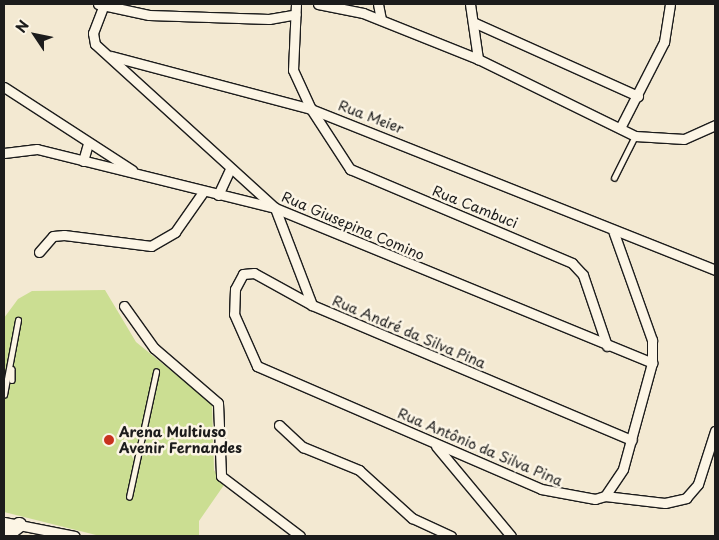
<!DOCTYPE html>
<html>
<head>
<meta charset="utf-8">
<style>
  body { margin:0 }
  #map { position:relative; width:719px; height:540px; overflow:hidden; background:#f3e9d2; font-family:"Playpen Sans",sans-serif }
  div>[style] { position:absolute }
  .green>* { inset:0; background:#cbde92 }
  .roads { filter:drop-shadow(1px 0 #1c1c1c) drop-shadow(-1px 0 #1c1c1c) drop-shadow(0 1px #1c1c1c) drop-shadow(0 -1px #1c1c1c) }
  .lane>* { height:4.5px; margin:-2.25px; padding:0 2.25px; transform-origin:2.25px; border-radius:2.25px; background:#fcf5e5 }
  .street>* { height:9px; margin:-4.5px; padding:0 4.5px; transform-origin:4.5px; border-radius:4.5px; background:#fcf5e5 }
  .secondary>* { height:14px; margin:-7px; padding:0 7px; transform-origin:7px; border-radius:7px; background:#fcf5e5 }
  .dots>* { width:14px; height:14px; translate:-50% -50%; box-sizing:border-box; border:2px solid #fcf5e5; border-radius:50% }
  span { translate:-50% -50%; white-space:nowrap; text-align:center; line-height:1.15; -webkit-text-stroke:5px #fcf5e5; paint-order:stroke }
  .street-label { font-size:14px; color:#1c1c1c }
  .poi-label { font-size:14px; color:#1c1c1c; font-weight:700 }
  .left { translate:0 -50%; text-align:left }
  .frame { position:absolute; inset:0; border:5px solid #1c1c1c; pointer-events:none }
  .north { position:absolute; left:10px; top:10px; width:50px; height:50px; -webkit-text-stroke:4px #fcf5e5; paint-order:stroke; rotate:304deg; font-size:14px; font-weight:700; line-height:20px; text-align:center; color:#1c1c1c }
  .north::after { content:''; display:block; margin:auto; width:18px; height:22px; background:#1c1c1c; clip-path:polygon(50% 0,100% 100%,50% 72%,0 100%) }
</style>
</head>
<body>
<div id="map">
  <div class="green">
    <i style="clip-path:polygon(105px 290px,136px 342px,212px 404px,214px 470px,224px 485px,199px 521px,199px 536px,96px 535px,4px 512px,4px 318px,18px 299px,32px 291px)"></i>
  </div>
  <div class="roads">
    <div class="lane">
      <i style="left:614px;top:178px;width:47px;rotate:-63.4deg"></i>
      <i style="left:12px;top:369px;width:11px;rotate:90deg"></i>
      <i style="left:4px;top:395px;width:76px;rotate:-79.4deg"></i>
      <i style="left:129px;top:497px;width:128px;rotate:-77.8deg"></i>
    </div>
    <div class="street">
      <i style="left:98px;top:4px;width:52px;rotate:12.2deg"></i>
      <i style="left:149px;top:15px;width:120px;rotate:1.9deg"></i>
      <i style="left:269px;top:19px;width:27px;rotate:-10deg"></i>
      <i style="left:296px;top:4px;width:66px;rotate:92.6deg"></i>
      <i style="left:293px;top:70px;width:43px;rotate:65.2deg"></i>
      <i style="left:311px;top:109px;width:72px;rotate:57deg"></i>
      <i style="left:350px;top:169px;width:241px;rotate:22.9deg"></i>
      <i style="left:572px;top:263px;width:16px;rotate:47deg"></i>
      <i style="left:583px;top:275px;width:75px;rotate:71.3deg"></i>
      <i style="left:318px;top:4px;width:46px;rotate:11.3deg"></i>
      <i style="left:363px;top:13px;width:124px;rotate:21.8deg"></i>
      <i style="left:478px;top:59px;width:175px;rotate:26.1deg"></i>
      <i style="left:635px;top:136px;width:49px;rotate:3.5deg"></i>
      <i style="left:684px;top:139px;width:34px;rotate:-24deg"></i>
      <i style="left:378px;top:4px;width:16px;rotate:79deg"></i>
      <i style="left:470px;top:4px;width:56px;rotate:81.7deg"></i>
      <i style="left:103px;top:7px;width:28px;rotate:111deg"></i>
      <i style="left:93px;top:33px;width:11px;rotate:80deg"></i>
      <i style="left:95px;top:44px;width:244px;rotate:42.3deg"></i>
      <i style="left:275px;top:208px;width:104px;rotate:69.1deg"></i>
      <i style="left:312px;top:305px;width:347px;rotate:22.9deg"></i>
      <i style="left:473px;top:22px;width:181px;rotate:24.2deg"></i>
      <i style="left:111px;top:56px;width:207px;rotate:14.8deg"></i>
      <i style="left:311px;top:109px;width:435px;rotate:21.7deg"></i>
      <i style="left:4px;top:87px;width:153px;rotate:33deg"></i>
      <i style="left:620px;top:128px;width:97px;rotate:-62.9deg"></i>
      <i style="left:664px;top:42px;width:38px;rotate:-81deg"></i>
      <i style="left:4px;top:153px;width:33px;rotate:-7deg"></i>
      <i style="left:37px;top:149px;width:245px;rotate:13.9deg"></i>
      <i style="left:275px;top:208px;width:408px;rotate:22.3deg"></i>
      <i style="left:83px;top:161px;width:19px;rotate:-74deg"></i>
      <i style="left:218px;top:195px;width:29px;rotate:-65deg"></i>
      <i style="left:39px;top:252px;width:21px;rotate:-49deg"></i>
      <i style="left:53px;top:236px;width:11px;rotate:-5deg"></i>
      <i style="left:64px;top:235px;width:88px;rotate:7.2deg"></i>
      <i style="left:151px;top:246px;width:28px;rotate:-30deg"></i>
      <i style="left:175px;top:232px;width:49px;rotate:-55deg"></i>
      <i style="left:312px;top:305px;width:66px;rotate:-151.1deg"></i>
      <i style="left:254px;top:273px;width:11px;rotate:175deg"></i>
      <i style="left:243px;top:274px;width:17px;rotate:118deg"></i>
      <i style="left:235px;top:289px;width:25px;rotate:92deg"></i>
      <i style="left:234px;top:314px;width:57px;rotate:66.1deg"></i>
      <i style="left:257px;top:366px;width:309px;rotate:23.4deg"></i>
      <i style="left:541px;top:489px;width:55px;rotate:10.5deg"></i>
      <i style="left:595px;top:499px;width:10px;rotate:-17deg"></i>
      <i style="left:605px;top:496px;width:32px;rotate:-56deg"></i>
      <i style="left:623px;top:469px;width:110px;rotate:-74.7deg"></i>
      <i style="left:652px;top:363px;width:23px;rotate:-90deg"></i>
      <i style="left:652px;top:340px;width:114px;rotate:-109.6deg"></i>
      <i style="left:124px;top:306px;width:52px;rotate:54.5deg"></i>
      <i style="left:154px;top:348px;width:84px;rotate:40.7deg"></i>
      <i style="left:218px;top:403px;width:73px;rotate:87.6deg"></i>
      <i style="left:221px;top:476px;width:99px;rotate:37.2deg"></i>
      <i style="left:279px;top:425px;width:33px;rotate:43deg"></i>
      <i style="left:303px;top:447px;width:61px;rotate:22.3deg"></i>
      <i style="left:359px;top:470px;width:72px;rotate:42.2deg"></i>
      <i style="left:412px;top:518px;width:43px;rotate:24.8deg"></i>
      <i style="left:436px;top:446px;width:117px;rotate:50.2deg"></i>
      <i style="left:605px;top:496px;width:60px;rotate:6.7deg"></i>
      <i style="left:665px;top:503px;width:22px;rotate:-13deg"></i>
      <i style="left:686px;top:498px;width:18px;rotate:-49deg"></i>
      <i style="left:698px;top:484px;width:56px;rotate:-72.2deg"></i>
      <i style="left:4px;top:522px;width:72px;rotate:11.2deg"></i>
    </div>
    <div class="secondary">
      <i style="left:5px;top:536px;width:18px;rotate:-38deg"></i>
    </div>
  </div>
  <div class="dots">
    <i style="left:109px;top:440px;background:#c8321e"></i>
  </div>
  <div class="street-label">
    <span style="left:371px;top:117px;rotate:21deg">Rua Meier</span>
    <span style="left:475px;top:207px;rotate:22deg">Rua Cambuci</span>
    <span style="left:353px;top:226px;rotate:23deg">Rua Giusepina Comino</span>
    <span style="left:409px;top:332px;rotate:23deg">Rua André da Silva Pina</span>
    <span style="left:480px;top:447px;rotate:23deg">Rua Antônio da Silva Pina</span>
  </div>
  <div class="poi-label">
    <span class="left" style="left:119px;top:440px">Arena Multiuso<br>Avenir Fernandes</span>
  </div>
  <div class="frame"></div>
  <div class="north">N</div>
</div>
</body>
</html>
